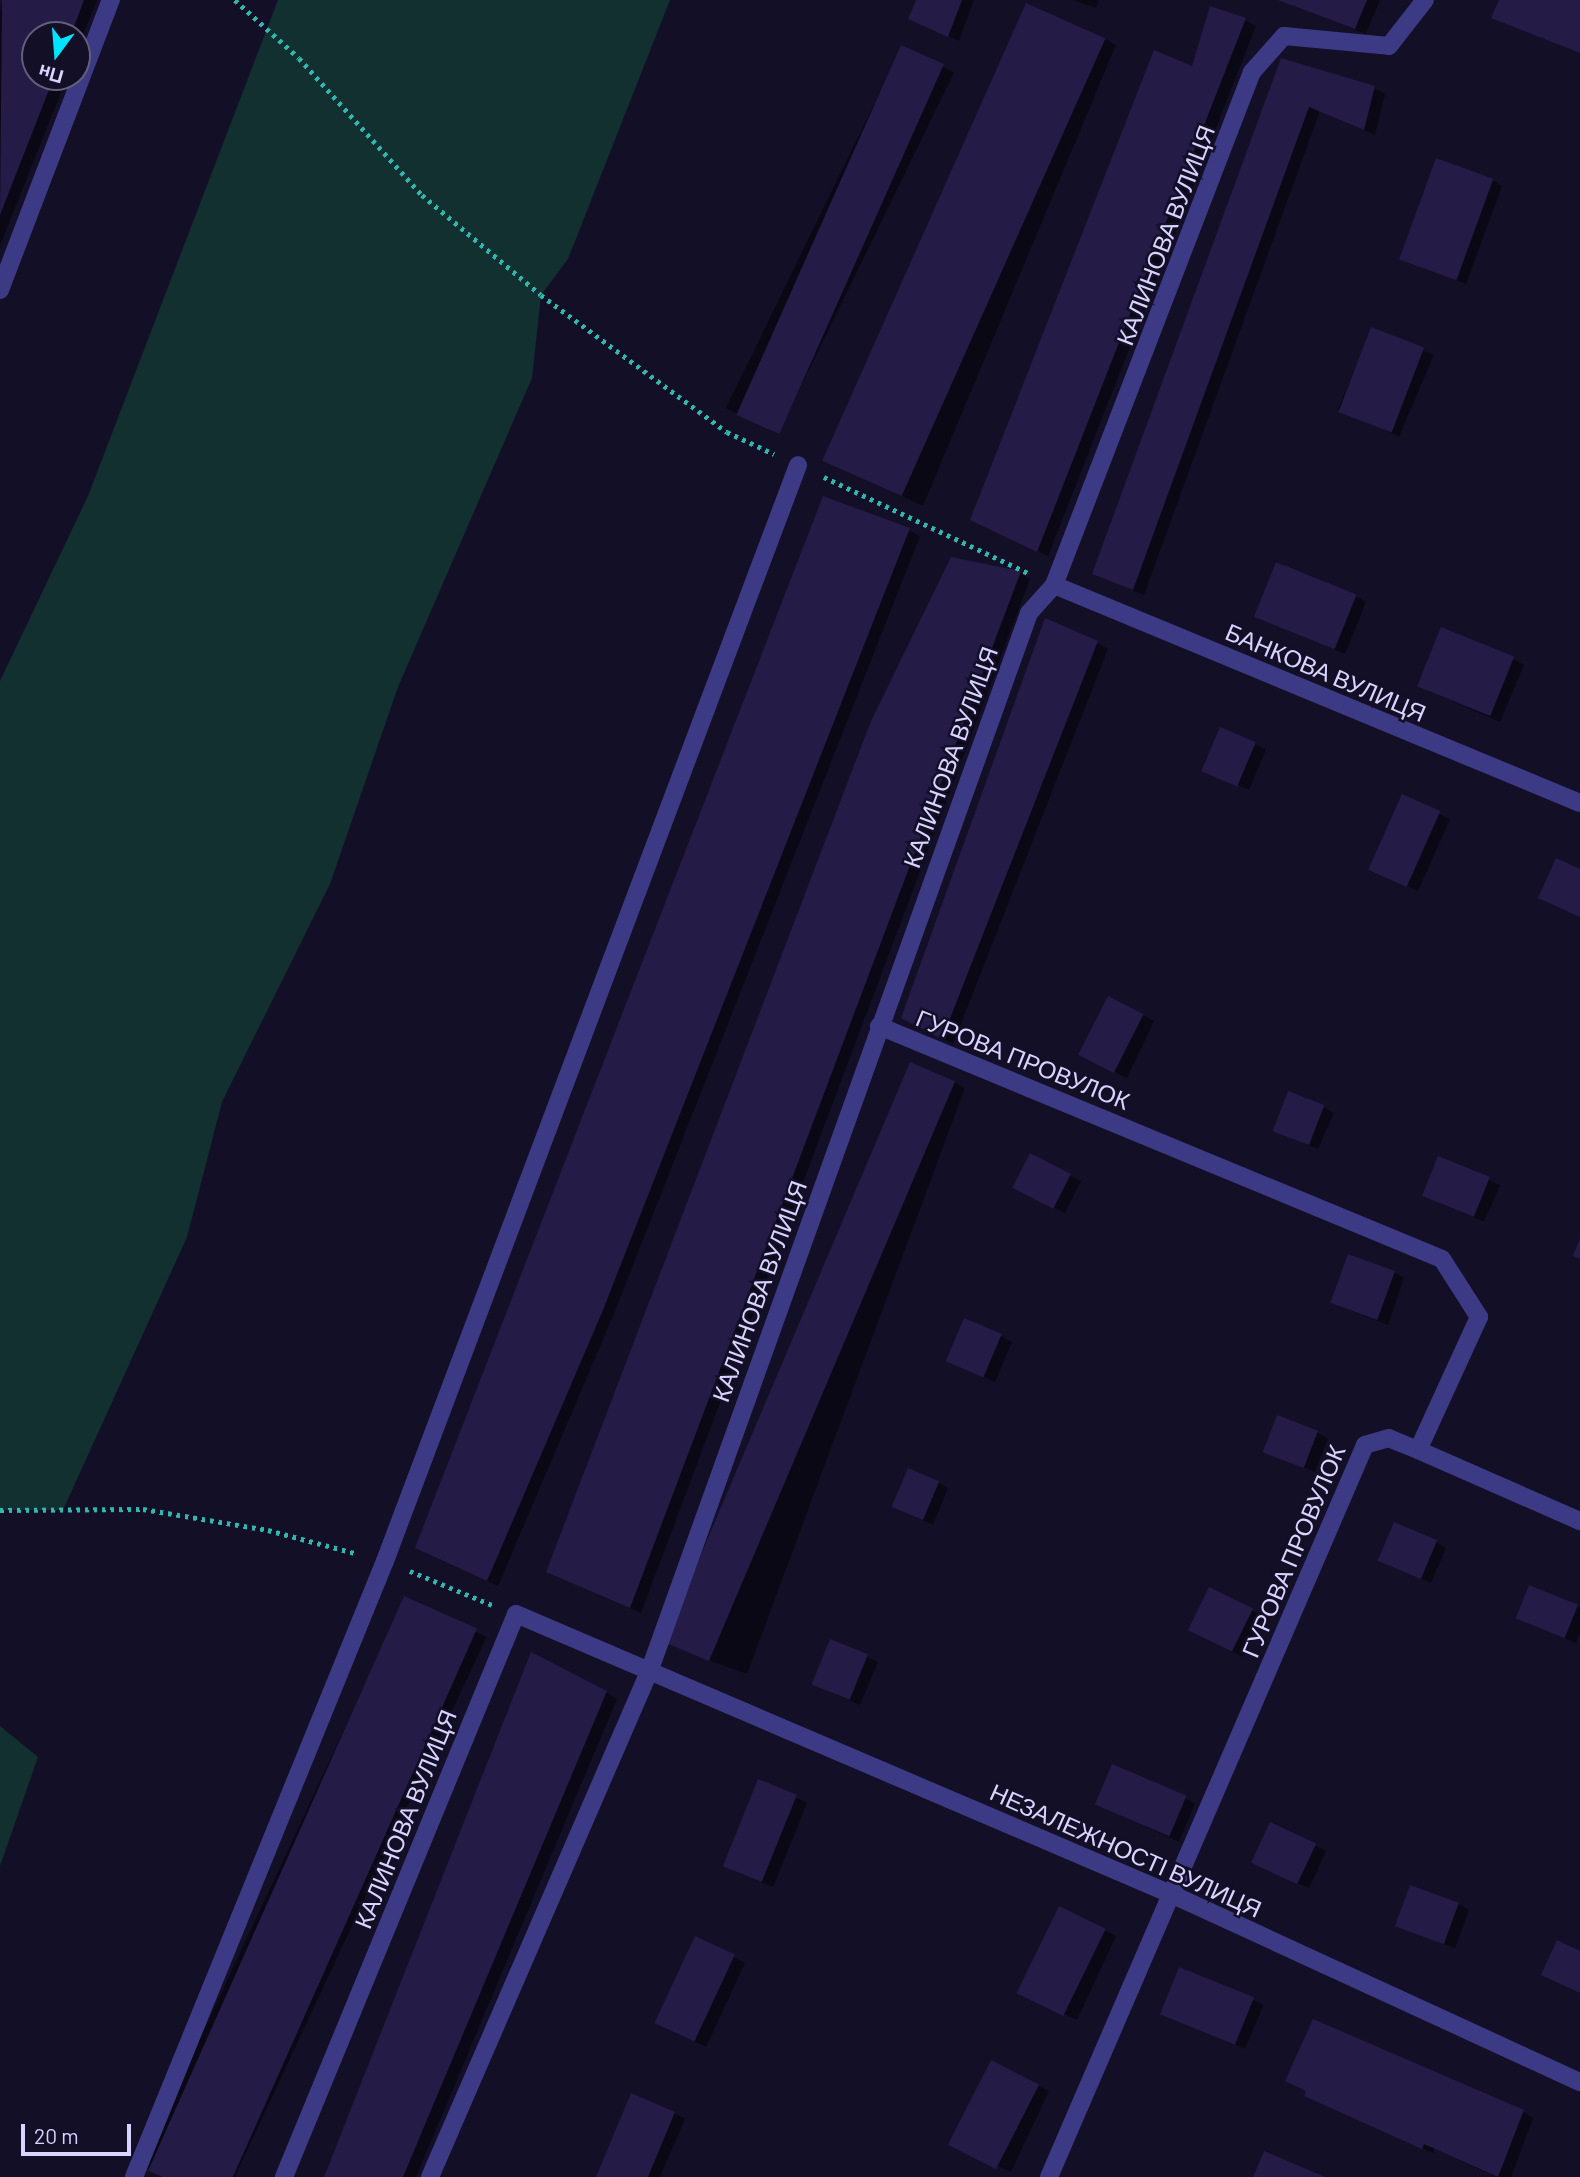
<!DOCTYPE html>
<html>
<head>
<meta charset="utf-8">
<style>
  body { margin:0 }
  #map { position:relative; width:1580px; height:2177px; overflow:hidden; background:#130f26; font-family:Barlow,sans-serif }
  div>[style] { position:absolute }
  .green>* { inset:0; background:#12302f }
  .shadow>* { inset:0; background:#0007; transform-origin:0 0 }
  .building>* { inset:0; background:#241b47; transform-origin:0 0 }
  .path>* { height:4.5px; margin-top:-2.25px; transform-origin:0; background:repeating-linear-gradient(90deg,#2fb8b0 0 3.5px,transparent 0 8.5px) }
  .minor>* { height:18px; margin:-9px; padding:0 9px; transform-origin:9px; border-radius:9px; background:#3d3a85 }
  span { translate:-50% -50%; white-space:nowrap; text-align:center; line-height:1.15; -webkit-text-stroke:5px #130f26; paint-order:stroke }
  .street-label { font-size:24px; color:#d9d4ff }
  .north { position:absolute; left:21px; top:21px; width:70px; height:70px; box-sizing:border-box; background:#130f26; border:2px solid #625e7d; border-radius:50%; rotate:196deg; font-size:19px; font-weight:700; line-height:28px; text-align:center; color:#d9d4ff }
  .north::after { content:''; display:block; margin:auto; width:24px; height:32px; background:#00e5ff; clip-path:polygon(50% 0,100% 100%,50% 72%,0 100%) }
  .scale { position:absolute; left:21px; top:2124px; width:110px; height:32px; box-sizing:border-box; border:4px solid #d9d4ff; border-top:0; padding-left:9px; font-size:21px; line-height:24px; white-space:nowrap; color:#d9d4ff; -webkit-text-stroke:5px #130f26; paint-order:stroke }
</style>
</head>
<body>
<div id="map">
  <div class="green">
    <i style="clip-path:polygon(278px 0,670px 0,568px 259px,541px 295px,532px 378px,398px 687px,330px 884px,222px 1102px,187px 1237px,63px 1510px,0 1510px,0 681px,88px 496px)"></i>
    <i style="clip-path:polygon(0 1726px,38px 1757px,0 1866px)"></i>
  </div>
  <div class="shadow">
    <i style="clip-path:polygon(4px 0,97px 0,77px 51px,77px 35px,35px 35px,35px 77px,67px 77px,0 246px,0 10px)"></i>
    <i style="clip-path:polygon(918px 0,974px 0,959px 41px,921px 24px)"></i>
    <i style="clip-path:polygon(1073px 0,1099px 0,1096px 8px)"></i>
    <i style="clip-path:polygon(1280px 0,1380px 0,1366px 34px)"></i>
    <i style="clip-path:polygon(1245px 20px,1256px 26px,1048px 556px,983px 525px,1193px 68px)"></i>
    <i style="clip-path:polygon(1105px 39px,1116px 45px,923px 506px,853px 473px)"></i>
    <i style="left:902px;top:47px;width:58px;height:402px;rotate:26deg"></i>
    <i style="clip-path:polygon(1282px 60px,1374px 88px,1385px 94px,1375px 135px,1320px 111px,1144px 595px,1094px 574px)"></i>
    <i style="clip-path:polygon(1492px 180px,1502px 186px,1466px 284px,1401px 258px)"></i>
    <i style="left:1372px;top:329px;width:67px;height:88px;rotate:23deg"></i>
    <i style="clip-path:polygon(909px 530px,920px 536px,613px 1316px,498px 1586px,428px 1554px)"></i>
    <i style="clip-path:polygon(1020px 573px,1030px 579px,641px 1613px,548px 1572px)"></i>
    <i style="clip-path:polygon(1356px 596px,1366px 602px,1345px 654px,1255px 615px)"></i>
    <i style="clip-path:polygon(1097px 643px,1108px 649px,953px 1044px,914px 1023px)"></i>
    <i style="clip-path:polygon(1513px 659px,1524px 665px,1500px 722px,1418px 686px)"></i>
    <i style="left:1221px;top:730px;width:49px;height:44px;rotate:23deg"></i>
    <i style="clip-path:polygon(1403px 797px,1450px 819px,1418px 891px,1382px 875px)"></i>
    <i style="clip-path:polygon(1143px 1015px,1154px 1021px,1127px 1078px,1092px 1061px)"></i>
    <i style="clip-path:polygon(954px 1082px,965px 1088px,747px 1674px,705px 1659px,695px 1653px)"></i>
    <i style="clip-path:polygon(1323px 1107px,1334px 1113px,1318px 1149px,1284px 1135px)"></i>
    <i style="clip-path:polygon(1030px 1156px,1081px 1181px,1065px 1213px,1025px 1193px)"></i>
    <i style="left:1439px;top:1158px;width:67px;height:40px;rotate:24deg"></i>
    <i style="clip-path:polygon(1394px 1272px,1404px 1278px,1388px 1325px,1332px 1303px)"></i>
    <i style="clip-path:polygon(1001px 1336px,1012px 1342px,995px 1382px,957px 1364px)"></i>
    <i style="clip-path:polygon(1317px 1432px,1328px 1439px,1315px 1472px,1265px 1451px)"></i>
    <i style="clip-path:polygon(938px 1482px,948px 1488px,933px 1525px,894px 1507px)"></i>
    <i style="clip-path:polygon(1436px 1542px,1446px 1548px,1431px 1583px,1390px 1566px)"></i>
    <i style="clip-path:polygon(1530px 1587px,1580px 1608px,1580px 1632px,1576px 1643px,1528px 1623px)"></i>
    <i style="clip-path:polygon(1209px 1589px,1263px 1616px,1243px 1657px,1200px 1636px)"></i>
    <i style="left:405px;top:1599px;width:90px;height:625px;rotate:25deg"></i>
    <i style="clip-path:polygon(831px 1641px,878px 1662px,860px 1705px,824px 1689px)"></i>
    <i style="clip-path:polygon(606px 1692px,617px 1699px,416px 2177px,326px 2177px)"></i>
    <i style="clip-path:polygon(759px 1781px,807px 1803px,773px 1887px,734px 1871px)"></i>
    <i style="clip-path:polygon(1185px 1798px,1195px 1804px,1179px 1842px,1097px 1804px)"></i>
    <i style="clip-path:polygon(1270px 1824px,1326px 1851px,1309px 1888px,1264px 1868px)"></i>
    <i style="clip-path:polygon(1458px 1904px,1469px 1910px,1455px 1948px,1398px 1926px)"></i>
    <i style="clip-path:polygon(1060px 1908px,1116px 1936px,1077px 2020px,1031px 1999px)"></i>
    <i style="clip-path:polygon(696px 1938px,745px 1963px,706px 2047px,667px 2029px)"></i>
    <i style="left:1180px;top:1969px;width:91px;height:48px;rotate:23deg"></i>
    <i style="clip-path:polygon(992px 2063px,1049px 2091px,1011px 2172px,963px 2151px)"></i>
    <i style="clip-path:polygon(1306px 2096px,1523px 2112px,1533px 2118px,1511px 2177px,1496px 2177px,1435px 2149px,1433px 2153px)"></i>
    <i style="clip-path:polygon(674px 2113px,685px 2119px,660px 2177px,598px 2177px)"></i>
  </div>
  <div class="building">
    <i style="clip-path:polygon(2px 0,84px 0,71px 35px,35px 35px,35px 77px,54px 77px,0 215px)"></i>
    <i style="clip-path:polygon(916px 0,962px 0,948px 37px,908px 19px)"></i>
    <i style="clip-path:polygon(1278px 0,1367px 0,1355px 29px)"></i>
    <i style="clip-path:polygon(1499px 0,1580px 0,1580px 53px,1491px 18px)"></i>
    <i style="left:1026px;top:3px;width:87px;height:501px;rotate:24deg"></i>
    <i style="clip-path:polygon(1210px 6px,1246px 18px,1037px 552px,970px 520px,1154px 50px,1192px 66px)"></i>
    <i style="left:901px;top:45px;width:47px;height:405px;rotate:24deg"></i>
    <i style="clip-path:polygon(1281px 58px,1375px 86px,1364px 130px,1309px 107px,1133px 590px,1092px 574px)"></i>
    <i style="left:1436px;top:158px;width:61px;height:108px;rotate:20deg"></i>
    <i style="left:1371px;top:327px;width:57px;height:91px;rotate:21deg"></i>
    <i style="clip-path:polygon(823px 496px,910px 528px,603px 1310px,487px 1581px,415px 1548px)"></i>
    <i style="clip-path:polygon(951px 557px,1021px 571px,630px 1608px,546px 1572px,871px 721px)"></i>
    <i style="left:1276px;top:562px;width:87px;height:59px;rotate:22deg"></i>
    <i style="clip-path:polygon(1045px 618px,1098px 641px,942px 1039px,901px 1018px)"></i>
    <i style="left:1441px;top:627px;width:79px;height:64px;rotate:22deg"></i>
    <i style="left:1220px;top:727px;width:39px;height:48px;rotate:23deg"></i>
    <i style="left:1402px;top:794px;width:42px;height:83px;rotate:24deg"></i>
    <i style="clip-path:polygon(1556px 858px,1580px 869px,1580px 917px,1538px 898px)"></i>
    <i style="left:1108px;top:996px;width:40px;height:66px;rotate:27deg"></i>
    <i style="left:910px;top:1062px;width:49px;height:630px;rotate:23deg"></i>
    <i style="left:1288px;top:1091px;width:39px;height:43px;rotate:21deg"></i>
    <i style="left:1030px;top:1153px;width:46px;height:39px;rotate:27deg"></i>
    <i style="left:1438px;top:1156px;width:56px;height:43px;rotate:22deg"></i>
    <i style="clip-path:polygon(1580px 1238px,1580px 1259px,1573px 1256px)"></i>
    <i style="left:1348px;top:1254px;width:50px;height:52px;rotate:20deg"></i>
    <i style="left:964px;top:1318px;width:41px;height:47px;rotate:23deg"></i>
    <i style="left:1277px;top:1415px;width:44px;height:40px;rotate:21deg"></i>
    <i style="left:908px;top:1468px;width:34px;height:42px;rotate:23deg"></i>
    <i style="left:1394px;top:1522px;width:47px;height:42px;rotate:23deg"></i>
    <i style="left:1529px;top:1585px;width:53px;height:36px;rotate:22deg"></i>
    <i style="left:1209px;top:1587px;width:49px;height:48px;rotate:26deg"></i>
    <i style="left:404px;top:1596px;width:80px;height:629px;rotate:24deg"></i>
    <i style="left:830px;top:1639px;width:41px;height:49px;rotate:22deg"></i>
    <i style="clip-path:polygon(531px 1652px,607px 1691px,403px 2177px,324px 2177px)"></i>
    <i style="left:1112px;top:1764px;width:81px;height:44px;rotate:23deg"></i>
    <i style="left:758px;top:1779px;width:42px;height:94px;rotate:22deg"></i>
    <i style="left:1270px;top:1822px;width:51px;height:45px;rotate:25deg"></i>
    <i style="left:1410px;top:1885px;width:52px;height:44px;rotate:20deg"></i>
    <i style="left:1059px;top:1906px;width:52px;height:97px;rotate:26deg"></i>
    <i style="left:695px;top:1936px;width:44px;height:96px;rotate:25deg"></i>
    <i style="clip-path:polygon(1557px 1940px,1580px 1951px,1580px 1993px,1541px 1975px)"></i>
    <i style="left:1179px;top:1967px;width:81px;height:51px;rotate:22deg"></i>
    <i style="clip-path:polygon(1313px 2019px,1524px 2110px,1498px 2177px,1424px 2144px,1422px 2149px,1304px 2096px,1306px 2091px,1285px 2081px)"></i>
    <i style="left:991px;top:2060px;width:54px;height:95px;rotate:27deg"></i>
    <i style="clip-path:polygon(631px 2093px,675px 2112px,648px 2177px,596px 2177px)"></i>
    <i style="clip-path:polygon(1264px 2151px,1325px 2177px,1253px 2177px)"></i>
  </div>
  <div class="path">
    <i style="left:235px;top:0;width:86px;rotate:42.2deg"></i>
    <i style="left:299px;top:58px;width:184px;rotate:48.1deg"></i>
    <i style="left:422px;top:195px;width:155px;rotate:40deg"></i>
    <i style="left:541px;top:295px;width:231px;rotate:36.4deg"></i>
    <i style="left:727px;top:432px;width:52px;rotate:25.1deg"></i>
    <i style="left:824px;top:477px;width:225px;rotate:25.2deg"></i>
    <i style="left:0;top:1510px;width:143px;rotate:-0.4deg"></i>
    <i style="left:143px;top:1509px;width:127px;rotate:9.5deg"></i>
    <i style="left:268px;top:1530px;width:93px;rotate:14.9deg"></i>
    <i style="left:410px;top:1571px;width:89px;rotate:22.5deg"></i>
  </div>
  <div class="minor">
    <i style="left:0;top:290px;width:311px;rotate:-69.1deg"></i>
    <i style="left:1054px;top:585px;width:569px;rotate:22.51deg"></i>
    <i style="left:879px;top:1026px;width:609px;rotate:22.48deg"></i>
    <i style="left:1442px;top:1259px;width:69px;rotate:57.5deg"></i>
    <i style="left:1479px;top:1317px;width:146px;rotate:114.6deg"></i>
    <i style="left:1418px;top:1450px;width:31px;rotate:-158deg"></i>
    <i style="left:1389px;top:1438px;width:25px;rotate:164deg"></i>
    <i style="left:1365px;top:1445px;width:797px;rotate:113.35deg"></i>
    <i style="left:1418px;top:1450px;width:177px;rotate:23.7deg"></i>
    <i style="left:134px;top:2177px;width:665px;rotate:-67.83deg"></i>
    <i style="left:385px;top:1561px;width:1171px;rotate:-69.35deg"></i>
    <i style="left:284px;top:2177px;width:609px;rotate:-67.6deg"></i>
    <i style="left:516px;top:1614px;width:712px;rotate:23.15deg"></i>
    <i style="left:1171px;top:1894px;width:450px;rotate:24.7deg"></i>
    <i style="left:430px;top:2177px;width:550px;rotate:-66.56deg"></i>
    <i style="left:649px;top:1672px;width:1125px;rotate:-70.26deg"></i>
    <i style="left:1029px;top:613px;width:38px;rotate:-48deg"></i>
    <i style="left:1054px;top:585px;width:550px;rotate:-68.9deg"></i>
    <i style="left:1252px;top:72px;width:48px;rotate:-48.4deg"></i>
    <i style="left:1284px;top:36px;width:105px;rotate:5.4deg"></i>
    <i style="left:1389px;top:46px;width:58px;rotate:-52deg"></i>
  </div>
  <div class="street-label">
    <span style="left:1165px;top:235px;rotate:-69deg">КАЛИНОВА ВУЛИЦЯ</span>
    <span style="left:1326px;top:672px;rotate:23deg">БАНКОВА ВУЛИЦЯ</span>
    <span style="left:950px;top:757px;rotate:-70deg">КАЛИНОВА ВУЛИЦЯ</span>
    <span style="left:1023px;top:1059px;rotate:22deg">ГУРОВА ПРОВУЛОК</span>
    <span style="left:759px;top:1291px;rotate:-70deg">КАЛИНОВА ВУЛИЦЯ</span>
    <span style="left:1293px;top:1551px;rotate:-67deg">ГУРОВА ПРОВУЛОК</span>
    <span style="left:405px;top:1819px;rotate:-68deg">КАЛИНОВА ВУЛИЦЯ</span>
    <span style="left:1126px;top:1850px;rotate:24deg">НЕЗАЛЕЖНОСТІ ВУЛИЦЯ</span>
  </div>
  <div class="north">Пн</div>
  <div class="scale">20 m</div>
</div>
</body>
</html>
